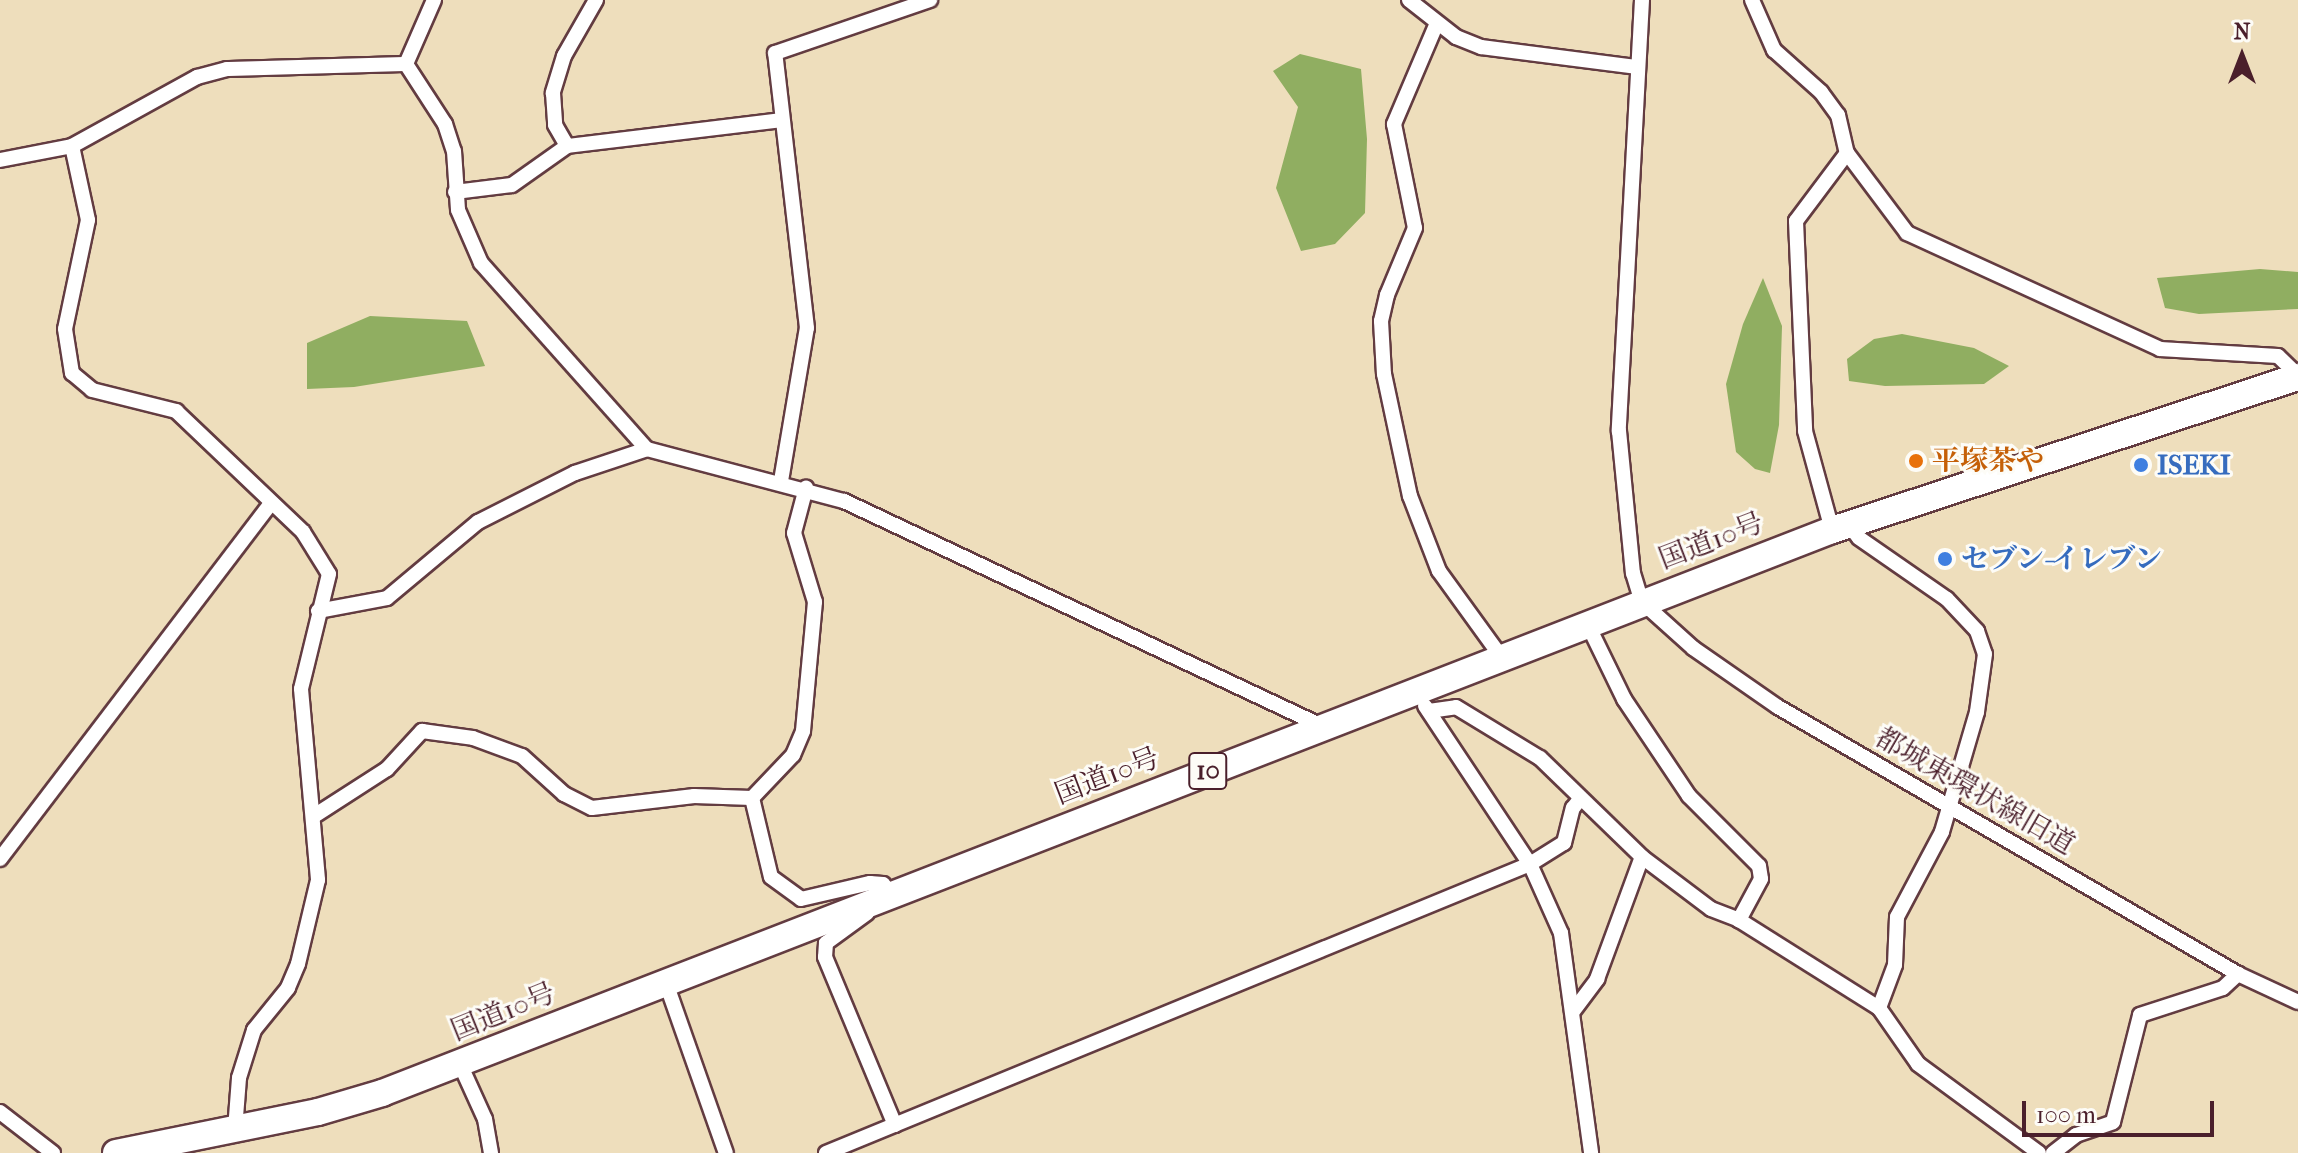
<!DOCTYPE html>
<html>
<head>
<meta charset="utf-8">
<style>
  body { margin:0 }
  #map { position:relative; width:2298px; height:1153px; overflow:hidden; background:#eedebc; font-family:"IM FELL French Canon","Noto Serif JP",serif }
  div>[style] { position:absolute }
  .forest>* { inset:0; background:#90ae61 }
  .roads { filter:drop-shadow(2px 0 #633c41) drop-shadow(-2px 0 #633c41) drop-shadow(0 2px #633c41) drop-shadow(0 -2px #633c41) }
  .street>* { height:14px; margin:-7px; padding:0 7px; transform-origin:7px; border-radius:7px; background:#fff }
  .highway>* { height:26px; margin:-13px; padding:0 13px; transform-origin:13px; border-radius:13px; background:#fff }
  .dots>* { width:22px; height:22px; translate:-50% -50%; box-sizing:border-box; border:4px solid #fdfcf7; border-radius:50% }
  span { translate:-50% -50%; white-space:nowrap; text-align:center; line-height:1.15; -webkit-text-stroke:6px #fdfcf7; paint-order:stroke }
  .shield-label span { padding:2px 6px; background:#fdfcf7; border:2px solid; border-radius:6px; -webkit-text-stroke-width:0 }
  .shield-label { font-size:26px; color:#4a1f2b; font-weight:700 }
  .food-label { font-size:28px; color:#c56008; font-weight:700 }
  .left { translate:0 -50%; text-align:left }
  .shop-label { font-size:28px; color:#366cbe; font-weight:700 }
  .street-label { font-size:28px; color:#4a1f2b }
  .north { position:absolute; left:2202px; top:16px; width:80px; height:80px; -webkit-text-stroke:6px #fdfcf7; paint-order:stroke; rotate:0deg; font-size:22px; font-weight:700; line-height:32px; text-align:center; color:#4a1f2b }
  .north::after { content:''; display:block; margin:auto; width:28px; height:36px; background:#4a1f2b; clip-path:polygon(50% 0,100% 100%,50% 72%,0 100%) }
  .scale { position:absolute; left:2022px; top:1101px; width:192px; height:36px; box-sizing:border-box; border:4px solid #4a1f2b; border-top:0; padding-left:10px; font-size:24px; line-height:28px; white-space:nowrap; color:#4a1f2b; -webkit-text-stroke:6px #fdfcf7; paint-order:stroke }
</style>
</head>
<body>
<div id="map">
  <div class="forest">
    <i style="clip-path:polygon(1300px 54px,1361px 69px,1367px 139px,1365px 213px,1335px 244px,1301px 251px,1276px 188px,1298px 107px,1273px 71px)"></i>
    <i style="clip-path:polygon(2260px 269px,2298px 272px,2298px 309px,2199px 314px,2165px 308px,2157px 278px)"></i>
    <i style="clip-path:polygon(1763px 278px,1782px 326px,1779px 425px,1770px 473px,1755px 469px,1736px 452px,1726px 384px,1743px 324px)"></i>
    <i style="clip-path:polygon(370px 316px,467px 321px,485px 366px,354px 387px,307px 389px,307px 343px)"></i>
    <i style="clip-path:polygon(1902px 334px,1974px 348px,2009px 366px,1984px 384px,1885px 386px,1849px 381px,1847px 359px,1874px 339px)"></i>
  </div>
  <div class="roads">
    <div class="street">
      <i style="left:596px;top:0;width:64px;rotate:119.7deg"></i>
      <i style="left:564px;top:56px;width:39px;rotate:107deg"></i>
      <i style="left:553px;top:93px;width:32px;rotate:86deg"></i>
      <i style="left:555px;top:125px;width:24px;rotate:60deg"></i>
      <i style="left:567px;top:146px;width:216px;rotate:-6.9deg"></i>
      <i style="left:1409px;top:0;width:60px;rotate:38.2deg"></i>
      <i style="left:1456px;top:37px;width:27px;rotate:22deg"></i>
      <i style="left:1481px;top:47px;width:158px;rotate:7.3deg"></i>
      <i style="left:1642px;top:0;width:432px;rotate:93.1deg"></i>
      <i style="left:1619px;top:431px;width:143px;rotate:84.4deg"></i>
      <i style="left:1633px;top:573px;width:30px;rotate:73deg"></i>
      <i style="left:1642px;top:602px;width:69px;rotate:42deg"></i>
      <i style="left:1693px;top:648px;width:103px;rotate:34.8deg"></i>
      <i style="left:1778px;top:707px;width:532px;rotate:30.13deg"></i>
      <i style="left:2238px;top:974px;width:66px;rotate:25deg"></i>
      <i style="left:1752px;top:0;width:55px;rotate:66.3deg"></i>
      <i style="left:1774px;top:50px;width:63px;rotate:41.8deg"></i>
      <i style="left:1821px;top:92px;width:29px;rotate:54deg"></i>
      <i style="left:1838px;top:115px;width:39px;rotate:77deg"></i>
      <i style="left:1847px;top:153px;width:85px;rotate:126.9deg"></i>
      <i style="left:1796px;top:221px;width:210px;rotate:87.5deg"></i>
      <i style="left:1805px;top:431px;width:103px;rotate:74.7deg"></i>
      <i style="left:1437px;top:23px;width:110px;rotate:113.1deg"></i>
      <i style="left:1394px;top:124px;width:106px;rotate:78.6deg"></i>
      <i style="left:1415px;top:228px;width:73px;rotate:112.7deg"></i>
      <i style="left:1387px;top:295px;width:27px;rotate:103deg"></i>
      <i style="left:1381px;top:321px;width:53px;rotate:86.8deg"></i>
      <i style="left:1384px;top:374px;width:125px;rotate:78deg"></i>
      <i style="left:1410px;top:496px;width:80px;rotate:68.9deg"></i>
      <i style="left:1439px;top:571px;width:107px;rotate:54.1deg"></i>
      <i style="left:406px;top:64px;width:72px;rotate:57deg"></i>
      <i style="left:445px;top:124px;width:28px;rotate:72deg"></i>
      <i style="left:454px;top:151px;width:59px;rotate:86.1deg"></i>
      <i style="left:458px;top:210px;width:58px;rotate:66.5deg"></i>
      <i style="left:481px;top:263px;width:249px;rotate:48.3deg"></i>
      <i style="left:647px;top:449px;width:204px;rotate:14.8deg"></i>
      <i style="left:844px;top:501px;width:528px;rotate:25.21deg"></i>
      <i style="left:406px;top:64px;width:70px;rotate:-66.4deg"></i>
      <i style="left:72px;top:146px;width:76px;rotate:77.8deg"></i>
      <i style="left:88px;top:220px;width:111px;rotate:101.9deg"></i>
      <i style="left:65px;top:329px;width:45px;rotate:81deg"></i>
      <i style="left:72px;top:373px;width:26px;rotate:40deg"></i>
      <i style="left:92px;top:390px;width:87px;rotate:14deg"></i>
      <i style="left:176px;top:411px;width:175px;rotate:43.6deg"></i>
      <i style="left:303px;top:532px;width:49px;rotate:58.2deg"></i>
      <i style="left:329px;top:574px;width:118px;rotate:103.7deg"></i>
      <i style="left:301px;top:689px;width:192px;rotate:84.9deg"></i>
      <i style="left:318px;top:880px;width:86px;rotate:103.4deg"></i>
      <i style="left:298px;top:964px;width:26px;rotate:113deg"></i>
      <i style="left:288px;top:988px;width:54px;rotate:129deg"></i>
      <i style="left:254px;top:1030px;width:50px;rotate:107.4deg"></i>
      <i style="left:239px;top:1078px;width:52px;rotate:94.4deg"></i>
      <i style="left:1847px;top:153px;width:100px;rotate:53.1deg"></i>
      <i style="left:1907px;top:233px;width:278px;rotate:24.6deg"></i>
      <i style="left:2160px;top:349px;width:118px;rotate:3.4deg"></i>
      <i style="left:2278px;top:356px;width:28px;rotate:44deg"></i>
      <i style="left:0;top:160px;width:73px;rotate:-11deg"></i>
      <i style="left:72px;top:146px;width:143px;rotate:-28.9deg"></i>
      <i style="left:197px;top:77px;width:31px;rotate:-15deg"></i>
      <i style="left:227px;top:69px;width:179px;rotate:-1.6deg"></i>
      <i style="left:455px;top:192px;width:57px;rotate:-7deg"></i>
      <i style="left:512px;top:185px;width:67px;rotate:-35.3deg"></i>
      <i style="left:781px;top:481px;width:155px;rotate:-80.4deg"></i>
      <i style="left:807px;top:328px;width:277px;rotate:-96.6deg"></i>
      <i style="left:775px;top:53px;width:164px;rotate:-18.9deg"></i>
      <i style="left:1849px;top:525px;width:16px;rotate:52deg"></i>
      <i style="left:1859px;top:538px;width:107px;rotate:34.7deg"></i>
      <i style="left:1947px;top:599px;width:44px;rotate:46.8deg"></i>
      <i style="left:1977px;top:631px;width:24px;rotate:71deg"></i>
      <i style="left:1985px;top:654px;width:59px;rotate:97.9deg"></i>
      <i style="left:1977px;top:712px;width:125px;rotate:106.3deg"></i>
      <i style="left:1942px;top:832px;width:96px;rotate:117.9deg"></i>
      <i style="left:1897px;top:917px;width:48px;rotate:92.4deg"></i>
      <i style="left:1895px;top:965px;width:46px;rotate:110.4deg"></i>
      <i style="left:318px;top:611px;width:70px;rotate:-10.7deg"></i>
      <i style="left:387px;top:598px;width:119px;rotate:-39.9deg"></i>
      <i style="left:478px;top:522px;width:109px;rotate:-26.8deg"></i>
      <i style="left:575px;top:473px;width:76px;rotate:-18.4deg"></i>
      <i style="left:1587px;top:623px;width:85px;rotate:64deg"></i>
      <i style="left:1624px;top:699px;width:117px;rotate:56.2deg"></i>
      <i style="left:1689px;top:796px;width:99px;rotate:45deg"></i>
      <i style="left:1759px;top:866px;width:13px;rotate:81deg"></i>
      <i style="left:1761px;top:879px;width:47px;rotate:118.2deg"></i>
      <i style="left:1425px;top:706px;width:190px;rotate:56.4deg"></i>
      <i style="left:1530px;top:864px;width:76px;rotate:65.8deg"></i>
      <i style="left:1561px;top:933px;width:222px;rotate:82.2deg"></i>
      <i style="left:1429px;top:711px;width:27px;rotate:-8deg"></i>
      <i style="left:1456px;top:707px;width:98px;rotate:31.3deg"></i>
      <i style="left:1540px;top:758px;width:142px;rotate:44.1deg"></i>
      <i style="left:1642px;top:857px;width:86px;rotate:37deg"></i>
      <i style="left:1711px;top:909px;width:30px;rotate:21deg"></i>
      <i style="left:1739px;top:920px;width:165px;rotate:32.2deg"></i>
      <i style="left:1879px;top:1008px;width:68px;rotate:55.1deg"></i>
      <i style="left:1918px;top:1064px;width:150px;rotate:36.3deg"></i>
      <i style="left:752px;top:798px;width:81px;rotate:76.5deg"></i>
      <i style="left:771px;top:877px;width:37px;rotate:36deg"></i>
      <i style="left:801px;top:899px;width:71px;rotate:-13.1deg"></i>
      <i style="left:870px;top:883px;width:13px;rotate:4deg"></i>
      <i style="left:883px;top:884px;width:14px;rotate:51deg"></i>
      <i style="left:314px;top:816px;width:87px;rotate:-32.8deg"></i>
      <i style="left:387px;top:769px;width:52px;rotate:-47.4deg"></i>
      <i style="left:422px;top:731px;width:51px;rotate:7.8deg"></i>
      <i style="left:473px;top:738px;width:52px;rotate:20.2deg"></i>
      <i style="left:522px;top:756px;width:57px;rotate:42.1deg"></i>
      <i style="left:564px;top:794px;width:31px;rotate:27deg"></i>
      <i style="left:592px;top:808px;width:103px;rotate:-6.7deg"></i>
      <i style="left:694px;top:796px;width:58px;rotate:2deg"></i>
      <i style="left:752px;top:798px;width:59px;rotate:-46.4deg"></i>
      <i style="left:793px;top:755px;width:26px;rotate:-67deg"></i>
      <i style="left:803px;top:731px;width:130px;rotate:-84.7deg"></i>
      <i style="left:815px;top:602px;width:72px;rotate:-106.9deg"></i>
      <i style="left:794px;top:533px;width:47px;rotate:-75.1deg"></i>
      <i style="left:0;top:859px;width:447px;rotate:-52.7deg"></i>
      <i style="left:867px;top:913px;width:51px;rotate:143.8deg"></i>
      <i style="left:826px;top:943px;width:14px;rotate:94deg"></i>
      <i style="left:825px;top:957px;width:182px;rotate:67.4deg"></i>
      <i style="left:666px;top:983px;width:180px;rotate:70.6deg"></i>
      <i style="left:1574px;top:1010px;width:39px;rotate:-53deg"></i>
      <i style="left:1597px;top:979px;width:130px;rotate:-69.8deg"></i>
      <i style="left:460px;top:1064px;width:60px;rotate:65.6deg"></i>
      <i style="left:485px;top:1119px;width:35px;rotate:80deg"></i>
      <i style="left:0;top:1112px;width:67px;rotate:37.7deg"></i>
      <i style="left:826px;top:1153px;width:761px;rotate:-22.32deg"></i>
      <i style="left:1530px;top:864px;width:40px;rotate:-32deg"></i>
      <i style="left:1564px;top:843px;width:36px;rotate:-76deg"></i>
      <i style="left:1573px;top:808px;width:11px;rotate:-52deg"></i>
      <i style="left:2053px;top:1153px;width:29px;rotate:-38deg"></i>
      <i style="left:2076px;top:1135px;width:39px;rotate:-19deg"></i>
      <i style="left:2113px;top:1122px;width:110px;rotate:-75.8deg"></i>
      <i style="left:2140px;top:1015px;width:87px;rotate:-18deg"></i>
      <i style="left:2223px;top:988px;width:21px;rotate:-43deg"></i>
    </div>
    <div class="highway">
      <i style="left:116px;top:1153px;width:206px;rotate:-11.5deg"></i>
      <i style="left:318px;top:1112px;width:67px;rotate:-16.5deg"></i>
      <i style="left:382px;top:1093px;width:1555px;rotate:-21.22deg"></i>
      <i style="left:1832px;top:530px;width:490px;rotate:-18.2deg"></i>
    </div>
  </div>
  <div class="dots">
    <i style="left:1916px;top:461px;background:#e8710a"></i>
    <i style="left:2141px;top:465px;background:#3f7fe0"></i>
    <i style="left:1945px;top:559px;background:#3f7fe0"></i>
  </div>
  <div class="shield-label">
    <span style="left:1208px;top:771px">10</span>
  </div>
  <div class="food-label">
    <span class="left" style="left:1932px;top:461px">平塚茶や</span>
  </div>
  <div class="shop-label">
    <span class="left" style="left:2157px;top:465px">ISEKI</span>
    <span class="left" style="left:1961px;top:559px">セブン-イレブン</span>
  </div>
  <div class="street-label">
    <span style="left:1711px;top:541px;rotate:-21deg">国道10号</span>
    <span style="left:1107px;top:776px;rotate:-21deg">国道10号</span>
    <span style="left:1975px;top:791px;rotate:30deg">都城東環状線旧道</span>
    <span style="left:503px;top:1012px;rotate:-22deg">国道10号</span>
  </div>
  <div class="north">N</div>
  <div class="scale">100 m</div>
</div>
</body>
</html>
